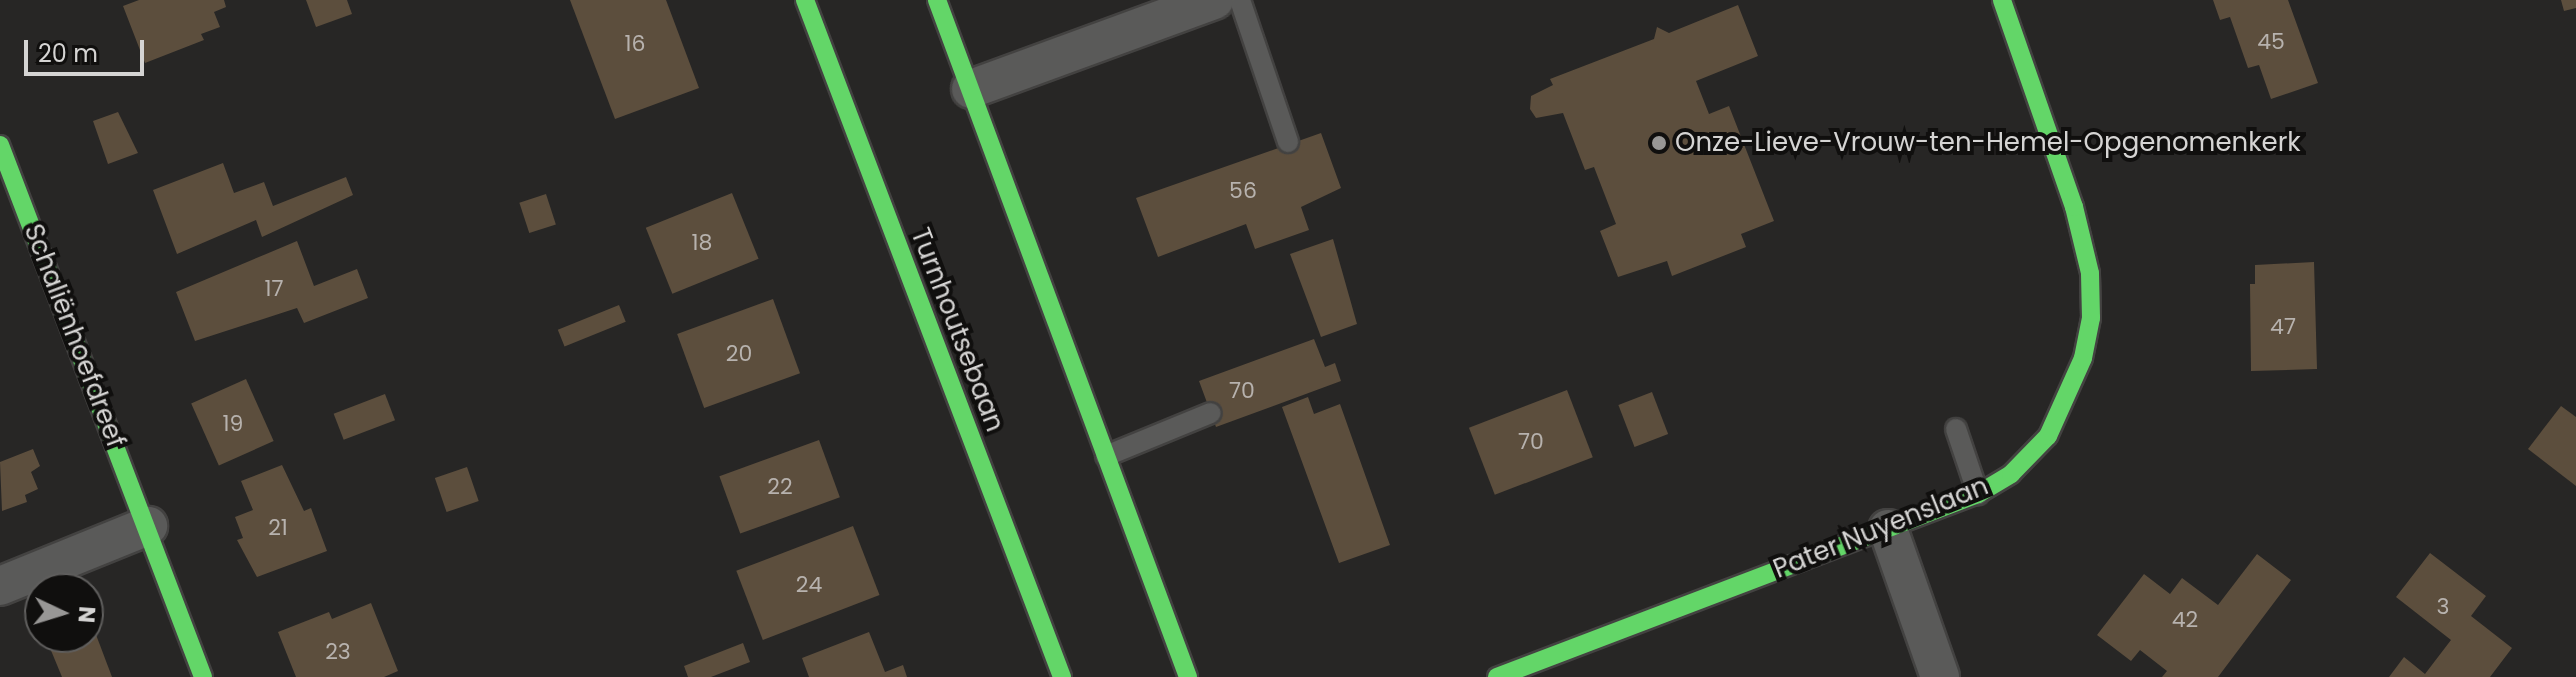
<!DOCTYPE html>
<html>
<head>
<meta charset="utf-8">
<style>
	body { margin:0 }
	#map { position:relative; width:2576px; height:677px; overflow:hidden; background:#272625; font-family:Poppins,sans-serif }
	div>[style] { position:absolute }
	.building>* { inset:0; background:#5c4e3d; transform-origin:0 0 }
	.roads { filter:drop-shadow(2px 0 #434241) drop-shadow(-2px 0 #434241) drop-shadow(0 2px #434241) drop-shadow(0 -2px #434241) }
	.lane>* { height:20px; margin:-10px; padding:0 10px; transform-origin:10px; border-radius:10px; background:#5a5a59 }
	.street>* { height:38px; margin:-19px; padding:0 19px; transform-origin:19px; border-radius:19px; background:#5a5a59 }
	.fast>* { height:18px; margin:-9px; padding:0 9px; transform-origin:9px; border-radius:9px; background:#63d668 }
	.dots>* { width:22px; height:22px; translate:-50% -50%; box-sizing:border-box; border:4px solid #100f0e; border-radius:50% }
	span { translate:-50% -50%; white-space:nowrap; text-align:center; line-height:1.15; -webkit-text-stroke:8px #100f0e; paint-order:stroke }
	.number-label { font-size:22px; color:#b7b2ae }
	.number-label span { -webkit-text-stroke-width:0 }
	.poi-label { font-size:26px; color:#d5d4d3 }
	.left { translate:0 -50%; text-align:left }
	.street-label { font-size:26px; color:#d5d4d3 }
	.north { position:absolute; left:24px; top:573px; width:80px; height:80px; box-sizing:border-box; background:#100f0e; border:2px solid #5f5e5d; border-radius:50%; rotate:94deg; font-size:22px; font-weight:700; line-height:32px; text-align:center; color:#d5d4d3 }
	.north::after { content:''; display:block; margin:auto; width:28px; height:36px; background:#989796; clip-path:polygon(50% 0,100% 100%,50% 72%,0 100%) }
	.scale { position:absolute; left:24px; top:40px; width:120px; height:36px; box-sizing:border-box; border:4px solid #d5d4d3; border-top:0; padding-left:10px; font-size:24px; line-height:28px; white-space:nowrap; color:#d5d4d3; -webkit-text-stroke:6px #100f0e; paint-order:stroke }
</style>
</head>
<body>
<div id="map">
	<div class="building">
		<div style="clip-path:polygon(139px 0,224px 0,226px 7px,214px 12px,220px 27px,201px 34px,204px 40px,145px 63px,123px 6px)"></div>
		<div style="clip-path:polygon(306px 0,347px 0,352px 14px,316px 27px)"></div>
		<div style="clip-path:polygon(570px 0,666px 0,699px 88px,615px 119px)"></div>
		<div style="clip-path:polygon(2213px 0,2288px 0,2318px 83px,2271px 99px,2259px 65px,2248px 68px,2230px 17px,2220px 20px)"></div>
		<div style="clip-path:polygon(2561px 0,2576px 0,2576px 8px,2564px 11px)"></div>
		<div style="clip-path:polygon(1738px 5px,1758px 56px,1696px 81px,1709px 114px,1729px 106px,1774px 221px,1741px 234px,1746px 247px,1672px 276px,1667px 261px,1618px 277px,1600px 231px,1616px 224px,1594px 167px,1585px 170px,1563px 113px,1536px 118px,1530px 109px,1531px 96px,1553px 85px,1550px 79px,1654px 39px,1657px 27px,1669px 33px)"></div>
		<div style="clip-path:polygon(118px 112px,138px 153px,108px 164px,93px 121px)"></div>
		<div style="clip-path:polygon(1321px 133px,1341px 188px,1301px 207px,1309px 230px,1255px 249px,1246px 224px,1158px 257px,1136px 198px)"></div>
		<div style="clip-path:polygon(223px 163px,234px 193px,264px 182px,273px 206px,346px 177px,353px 195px,262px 237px,256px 220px,177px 254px,153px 190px)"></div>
		<div style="left:732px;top:193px;width:71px;height:93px;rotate:68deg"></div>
		<div style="left:546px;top:194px;width:32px;height:28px;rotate:72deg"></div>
		<div style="clip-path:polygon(1333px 239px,1357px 324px,1321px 337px,1290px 254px)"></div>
		<div style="clip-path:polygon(297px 241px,314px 286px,357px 269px,368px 298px,304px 323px,297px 308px,195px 341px,176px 292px)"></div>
		<div style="clip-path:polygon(2314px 262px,2317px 369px,2251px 371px,2250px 284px,2255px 284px,2255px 265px)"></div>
		<div style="left:773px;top:299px;width:79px;height:102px;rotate:70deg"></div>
		<div style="left:619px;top:305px;width:18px;height:66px;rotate:68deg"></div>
		<div style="clip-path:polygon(1314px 339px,1325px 367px,1335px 363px,1341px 381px,1216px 427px,1199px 381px)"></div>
		<div style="left:246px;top:379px;width:68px;height:60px;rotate:66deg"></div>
		<div style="left:1567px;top:390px;width:72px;height:105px;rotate:69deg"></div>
		<div style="left:1652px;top:392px;width:45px;height:36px;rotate:69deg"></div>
		<div style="left:385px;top:394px;width:28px;height:55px;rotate:69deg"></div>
		<div style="clip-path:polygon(1308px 397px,1314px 414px,1340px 404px,1390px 545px,1339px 563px,1282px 407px)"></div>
		<div style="clip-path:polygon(2561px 406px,2576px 417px,2576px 486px,2528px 449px)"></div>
		<div style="left:819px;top:440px;width:61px;height:106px;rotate:70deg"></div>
		<div style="clip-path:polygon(33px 449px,40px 466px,31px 472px,38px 489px,25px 495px,27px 502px,2px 511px,0 462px)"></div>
		<div style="clip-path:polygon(282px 465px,304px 511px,311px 508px,327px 551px,257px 577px,237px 540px,243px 538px,235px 517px,253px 510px,241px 481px)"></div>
		<div style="left:467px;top:467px;width:36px;height:34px;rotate:71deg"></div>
		<div style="left:853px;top:526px;width:74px;height:125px;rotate:69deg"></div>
		<div style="clip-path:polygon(2430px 553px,2486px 596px,2471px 616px,2512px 648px,2490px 677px,2389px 677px,2404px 657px,2425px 674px,2451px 640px,2396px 597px)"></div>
		<div style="clip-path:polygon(2257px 554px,2291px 580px,2218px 677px,2162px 677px,2167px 671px,2140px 650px,2131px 661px,2097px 635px,2144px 574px,2170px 594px,2182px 578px,2218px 605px)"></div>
		<div style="clip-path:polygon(371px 603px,398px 671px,384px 677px,296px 677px,278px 632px,329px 612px,332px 619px)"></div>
		<div style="clip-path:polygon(95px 632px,112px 677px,62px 677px,50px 648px)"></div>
		<div style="clip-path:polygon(869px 632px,885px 672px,903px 665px,907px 677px,809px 677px,802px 658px)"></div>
		<div style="clip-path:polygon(743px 643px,750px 662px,711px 677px,688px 677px,684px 666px)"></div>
	</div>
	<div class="roads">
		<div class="lane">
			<div style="left:1240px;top:0;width:150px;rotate:71.3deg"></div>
			<div style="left:1956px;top:429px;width:69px;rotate:71.3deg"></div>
			<div style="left:1106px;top:456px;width:113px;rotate:-22.3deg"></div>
		</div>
		<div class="street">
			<div style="left:971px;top:89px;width:259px;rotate:-20.1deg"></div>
			<div style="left:1888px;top:529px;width:157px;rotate:70.6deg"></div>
			<div style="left:0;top:586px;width:160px;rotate:-22.1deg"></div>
		</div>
		<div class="fast">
			<div style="left:805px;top:0;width:724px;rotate:69.21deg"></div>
			<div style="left:937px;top:0;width:722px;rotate:69.66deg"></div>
			<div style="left:0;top:145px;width:569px;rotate:69.11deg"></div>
			<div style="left:1497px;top:677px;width:515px;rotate:-20.83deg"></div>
			<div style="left:1978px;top:494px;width:39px;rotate:-31deg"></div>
			<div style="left:2011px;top:474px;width:53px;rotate:-45.8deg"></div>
			<div style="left:2048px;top:436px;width:85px;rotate:-65.8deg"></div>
			<div style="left:2083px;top:358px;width:41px;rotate:-78.7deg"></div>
			<div style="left:2091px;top:318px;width:45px;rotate:-91.3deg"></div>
			<div style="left:2090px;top:273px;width:68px;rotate:-103.6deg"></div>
			<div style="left:2074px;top:207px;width:219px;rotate:-109.2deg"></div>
		</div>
	</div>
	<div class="dots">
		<div style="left:1659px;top:143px;background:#989796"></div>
	</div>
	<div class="number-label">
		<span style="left:2271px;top:42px">45</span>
		<span style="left:635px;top:44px">16</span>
		<span style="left:1243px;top:191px">56</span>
		<span style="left:702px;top:243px">18</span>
		<span style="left:274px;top:289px">17</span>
		<span style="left:2283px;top:327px">47</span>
		<span style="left:739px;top:354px">20</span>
		<span style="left:1242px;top:391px">70</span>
		<span style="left:233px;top:424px">19</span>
		<span style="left:1531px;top:442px">70</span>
		<span style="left:780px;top:487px">22</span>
		<span style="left:278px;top:528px">21</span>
		<span style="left:809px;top:585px">24</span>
		<span style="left:2443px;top:607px">3</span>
		<span style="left:2185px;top:620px">42</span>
		<span style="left:338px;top:652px">23</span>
	</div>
	<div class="poi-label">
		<span class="left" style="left:1675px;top:143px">Onze-Lieve-Vrouw-ten-Hemel-Opgenomenkerk</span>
	</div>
	<div class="street-label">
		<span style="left:957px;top:330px;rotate:69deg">Turnhoutsebaan</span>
		<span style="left:74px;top:336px;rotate:69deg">Schaliënhoefdreef</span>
		<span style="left:1881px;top:528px;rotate:-22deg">Pater Nuyenslaan</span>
	</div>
	<div class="north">N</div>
	<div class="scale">20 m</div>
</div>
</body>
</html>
